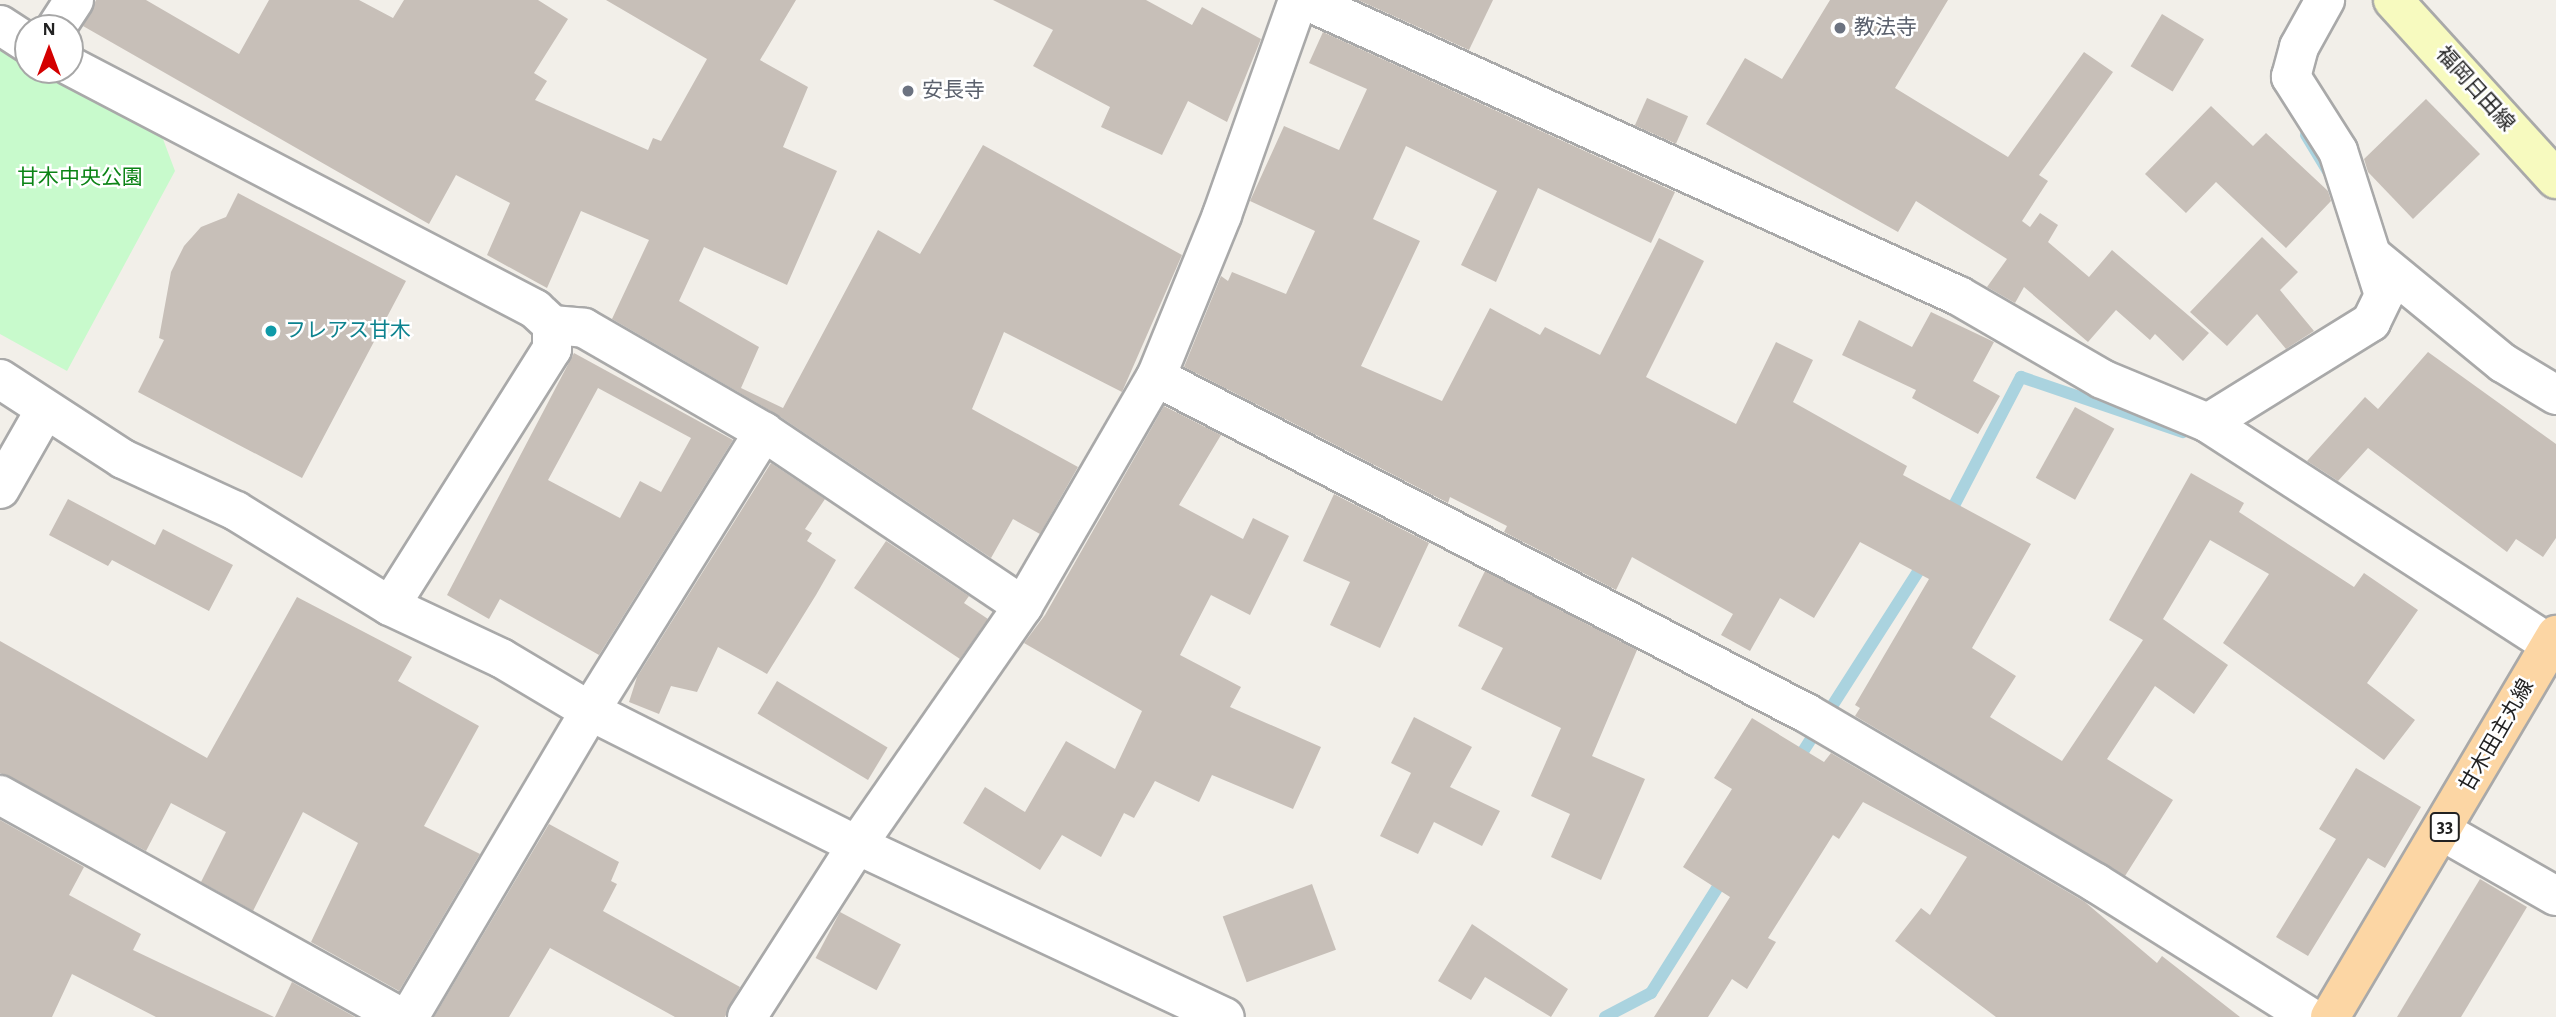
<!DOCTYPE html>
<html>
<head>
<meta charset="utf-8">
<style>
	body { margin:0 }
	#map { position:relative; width:2556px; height:1017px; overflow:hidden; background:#f2efe9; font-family:"Alegreya Sans","Noto Sans JP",sans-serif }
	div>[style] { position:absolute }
	.park>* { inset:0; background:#c8facc }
	.stream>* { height:12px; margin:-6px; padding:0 6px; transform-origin:6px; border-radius:6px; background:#aad3df }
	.building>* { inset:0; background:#c7bfb8; transform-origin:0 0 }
	.roads { filter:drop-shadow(2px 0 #a9a9a9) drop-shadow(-2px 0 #a9a9a9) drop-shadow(0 2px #a9a9a9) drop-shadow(0 -2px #a9a9a9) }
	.minor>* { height:38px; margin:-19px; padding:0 19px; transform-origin:19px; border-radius:19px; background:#fff }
	.secondary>* { height:38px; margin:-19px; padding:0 19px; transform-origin:19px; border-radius:19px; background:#f7fabf }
	.primary>* { height:38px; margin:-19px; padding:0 19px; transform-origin:19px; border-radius:19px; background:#fcd6a4 }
	.dots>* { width:19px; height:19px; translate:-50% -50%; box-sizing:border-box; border:4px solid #fff; border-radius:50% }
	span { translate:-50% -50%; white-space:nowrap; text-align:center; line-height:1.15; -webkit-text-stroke:5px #fff; paint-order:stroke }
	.shield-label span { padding:2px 5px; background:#fff; border:2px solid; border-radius:5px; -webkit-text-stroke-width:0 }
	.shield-label { font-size:19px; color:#222; font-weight:700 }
	.worship-label { font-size:21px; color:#5b616d }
	.left { translate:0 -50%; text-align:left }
	.street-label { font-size:21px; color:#222 }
	.park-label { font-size:21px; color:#0c8416 }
	.culture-label { font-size:21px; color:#0d838f }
	.north { position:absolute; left:14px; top:14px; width:70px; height:70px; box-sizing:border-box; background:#fff; border:2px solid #a7a7a7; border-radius:50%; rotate:0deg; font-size:19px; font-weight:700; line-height:28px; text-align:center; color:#222 }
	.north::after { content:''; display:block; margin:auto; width:24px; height:32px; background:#d40000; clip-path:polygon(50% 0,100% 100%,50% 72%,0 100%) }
</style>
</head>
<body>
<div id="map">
	<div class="park">
		<div style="clip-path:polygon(0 38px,28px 55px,28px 70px,54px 70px,160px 131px,175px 171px,67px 371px,0 334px)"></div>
	</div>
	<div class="stream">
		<div style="left:2306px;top:135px;width:44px;rotate:58.8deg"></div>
		<div style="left:1948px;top:517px;width:158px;rotate:-62.5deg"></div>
		<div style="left:2021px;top:377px;width:171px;rotate:18.8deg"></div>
		<div style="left:1795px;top:764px;width:241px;rotate:-57.4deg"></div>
		<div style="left:1605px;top:1017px;width:52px;rotate:-27.6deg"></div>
		<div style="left:1651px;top:993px;width:141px;rotate:-57.8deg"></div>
	</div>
	<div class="building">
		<div style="clip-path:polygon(96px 0,146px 0,239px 54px,269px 0,359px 0,393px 18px,404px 0,538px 0,568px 19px,534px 73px,547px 81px,535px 100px,648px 150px,653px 138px,661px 141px,707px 59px,606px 0,796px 0,760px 60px,808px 87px,783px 147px,837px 171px,787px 285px,704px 247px,679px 301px,759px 347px,741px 388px,783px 408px,878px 230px,920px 254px,983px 145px,1182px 255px,1122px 392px,1004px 332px,972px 409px,1078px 467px,1040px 534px,1013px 519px,991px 558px,776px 414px,612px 319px,649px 240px,581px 211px,547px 288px,487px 255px,510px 203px,456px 175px,429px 224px,83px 26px)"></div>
		<div style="clip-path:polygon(993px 0,1146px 0,1192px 25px,1202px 7px,1261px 39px,1227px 122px,1188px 101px,1162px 155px,1101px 127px,1110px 107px,1033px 66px,1053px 30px)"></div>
		<div style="clip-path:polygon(1358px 0,1493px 0,1469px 50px)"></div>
		<div style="clip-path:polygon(1830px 0,1948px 0,1895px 88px,2008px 157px,2084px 52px,2113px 72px,2039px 175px,2048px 181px,2022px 221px,2030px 227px,2040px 213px,2058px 225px,2048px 242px,2089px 277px,2112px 250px,2209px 333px,2183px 361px,2155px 334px,2150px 340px,2116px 310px,2088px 342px,2024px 287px,2015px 303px,1987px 287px,2007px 259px,1916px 201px,1898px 232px,1706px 124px,1745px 58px,1782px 79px)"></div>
		<div style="left:2162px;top:14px;width:49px;height:61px;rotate:31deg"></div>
		<div style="clip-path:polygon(1323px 32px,1675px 192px,1651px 243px,1538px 188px,1496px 282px,1461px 265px,1497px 191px,1406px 146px,1373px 219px,1420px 241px,1361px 366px,1442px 401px,1490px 308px,1540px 335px,1545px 327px,1600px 355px,1659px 238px,1704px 261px,1646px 377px,1736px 424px,1776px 342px,1813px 360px,1793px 402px,1907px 466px,1903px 475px,2031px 544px,1972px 648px,2016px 676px,1990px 717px,2062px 761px,2143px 640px,2109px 620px,2191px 473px,2244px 503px,2239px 512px,2354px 587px,2364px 573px,2418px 610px,2367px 683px,2415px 720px,2384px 760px,2223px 643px,2269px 574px,2210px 540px,2163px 619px,2228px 665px,2194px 714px,2155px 686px,2107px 759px,2173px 800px,2125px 876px,1855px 716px,1860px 708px,1855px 705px,1929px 579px,1860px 542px,1814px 618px,1780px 598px,1750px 651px,1721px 635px,1733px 614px,1632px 557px,1616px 590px,1504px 532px,1507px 526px,1450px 497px,1448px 503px,1184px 367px,1221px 276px,1228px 281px,1232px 272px,1286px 294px,1315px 231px,1250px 201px,1284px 126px,1339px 150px,1367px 89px,1309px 63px)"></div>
		<div style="left:1647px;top:98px;width:45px;height:30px;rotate:24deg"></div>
		<div style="clip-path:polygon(2426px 99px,2480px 154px,2413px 219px,2368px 172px,2364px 159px)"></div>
		<div style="clip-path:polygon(2211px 106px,2253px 146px,2266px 133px,2328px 191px,2331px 201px,2286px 248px,2216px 182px,2186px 213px,2145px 174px)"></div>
		<div style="clip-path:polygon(238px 193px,406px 281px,302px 478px,138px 392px,164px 340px,159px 338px,171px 272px,184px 246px,201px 227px,226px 217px)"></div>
		<div style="clip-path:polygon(2262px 237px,2298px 272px,2280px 290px,2314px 331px,2286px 349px,2257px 314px,2227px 346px,2190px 312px)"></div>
		<div style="clip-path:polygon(1931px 312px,1994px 342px,1973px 381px,2000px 396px,1978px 434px,1912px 398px,1916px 390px,1842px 355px,1859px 320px,1912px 347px)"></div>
		<div style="clip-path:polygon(2428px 352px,2556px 444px,2556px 538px,2543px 557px,2516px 539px,2507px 552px,2368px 448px,2338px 481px,2307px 461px,2365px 397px,2378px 409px)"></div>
		<div style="clip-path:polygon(evenodd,574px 353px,733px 440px,599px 655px,500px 599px,489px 619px,447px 595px,574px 353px,598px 388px,691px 438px,661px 492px,640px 481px,620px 518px,548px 480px,598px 388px)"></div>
		<div style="clip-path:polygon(1164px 406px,1221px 435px,1179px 505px,1243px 539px,1253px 518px,1289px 536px,1250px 615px,1211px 595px,1180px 655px,1241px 687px,1230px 707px,1321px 747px,1293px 809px,1212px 775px,1199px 802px,1155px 781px,1134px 818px,1124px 813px,1101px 857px,1062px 835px,1040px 870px,963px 823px,985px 787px,1025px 812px,1066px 741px,1115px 769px,1142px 711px,1024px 643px,1045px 615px)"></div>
		<div style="left:2075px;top:407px;width:45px;height:81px;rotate:29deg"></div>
		<div style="clip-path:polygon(771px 463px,825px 499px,805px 529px,812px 533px,807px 541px,836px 560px,816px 595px,767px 674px,718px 647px,697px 692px,671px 686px,659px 714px,629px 702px,637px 677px)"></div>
		<div style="clip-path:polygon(1334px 494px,1429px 543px,1380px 648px,1330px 625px,1350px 582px,1303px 561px)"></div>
		<div style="clip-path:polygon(68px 499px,155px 545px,163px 529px,233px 565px,209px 611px,112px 560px,108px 566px,49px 535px)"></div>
		<div style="clip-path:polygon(886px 541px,969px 596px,964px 603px,988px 619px,960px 659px,854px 588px)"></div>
		<div style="clip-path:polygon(1485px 571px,1637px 650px,1592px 756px,1645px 779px,1601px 880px,1551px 857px,1570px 814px,1531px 796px,1561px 728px,1481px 689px,1503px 648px,1458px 626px)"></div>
		<div style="clip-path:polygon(297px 597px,412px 657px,398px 681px,479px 726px,424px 826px,480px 854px,399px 991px,311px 942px,358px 843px,303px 812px,253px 911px,201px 882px,226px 832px,171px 803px,146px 851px,0 773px,0 641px,207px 758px)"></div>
		<div style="left:777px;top:681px;width:129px;height:38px;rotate:31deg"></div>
		<div style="clip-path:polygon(1414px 717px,1472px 747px,1450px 787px,1500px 811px,1482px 846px,1434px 822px,1418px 854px,1380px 836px,1411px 773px,1391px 763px)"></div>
		<div style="clip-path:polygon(1752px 718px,1824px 762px,1831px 753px,2085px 902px,2157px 963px,2162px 956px,2240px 1017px,1996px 1017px,1895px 941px,1921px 908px,1930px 915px,1967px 857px,1863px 802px,1839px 839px,1833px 835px,1768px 938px,1776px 942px,1747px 989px,1732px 979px,1708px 1017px,1654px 1017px,1730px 897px,1683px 867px,1732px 789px,1714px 778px)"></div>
		<div style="clip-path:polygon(2356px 768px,2421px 807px,2385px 868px,2368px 858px,2308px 956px,2276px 937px,2336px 839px,2319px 829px)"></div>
		<div style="clip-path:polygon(0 820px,84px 867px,69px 895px,141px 934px,133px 950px,274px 1017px,156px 1017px,72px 974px,52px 1017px,0 1017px)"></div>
		<div style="clip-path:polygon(549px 824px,619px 862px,611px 881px,617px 884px,603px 911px,740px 987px,725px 1017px,675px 1017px,550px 948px,509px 1017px,434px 1017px)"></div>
		<div style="clip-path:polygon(2480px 879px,2527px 907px,2461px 1017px,2397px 1017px)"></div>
		<div style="left:1312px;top:884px;width:70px;height:95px;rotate:70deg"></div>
		<div style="left:840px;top:912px;width:69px;height:52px;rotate:28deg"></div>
		<div style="clip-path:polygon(1472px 924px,1568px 989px,1551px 1017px,1485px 977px,1471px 1000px,1438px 981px)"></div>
		<div style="clip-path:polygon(292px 982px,355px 1017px,275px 1017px)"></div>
	</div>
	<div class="roads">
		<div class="minor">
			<div style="left:1305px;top:0;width:718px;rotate:24.35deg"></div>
			<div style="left:1959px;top:296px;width:165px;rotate:30.1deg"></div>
			<div style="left:2102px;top:379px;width:115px;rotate:22.5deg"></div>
			<div style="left:2208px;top:423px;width:409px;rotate:32.9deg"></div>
			<div style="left:0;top:25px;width:33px;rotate:33deg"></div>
			<div style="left:56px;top:28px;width:33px;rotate:-57deg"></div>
			<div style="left:70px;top:66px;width:525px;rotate:27.59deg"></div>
			<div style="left:535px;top:309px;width:23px;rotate:43deg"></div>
			<div style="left:552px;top:325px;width:32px;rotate:5deg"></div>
			<div style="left:584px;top:328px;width:208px;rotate:30deg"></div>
			<div style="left:764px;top:432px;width:312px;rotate:33.9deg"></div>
			<div style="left:2375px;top:258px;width:166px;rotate:39.4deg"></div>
			<div style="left:2503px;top:363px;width:62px;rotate:31.1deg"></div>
			<div style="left:1156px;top:377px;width:734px;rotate:27.33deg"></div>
			<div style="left:1808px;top:714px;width:334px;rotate:30.4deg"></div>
			<div style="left:2096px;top:883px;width:252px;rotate:32.1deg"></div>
			<div style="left:0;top:379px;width:147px;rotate:33deg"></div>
			<div style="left:123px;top:459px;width:124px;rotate:24.7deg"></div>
			<div style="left:236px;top:511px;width:181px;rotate:31.7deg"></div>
			<div style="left:390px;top:606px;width:123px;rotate:25.1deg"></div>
			<div style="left:501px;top:658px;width:104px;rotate:30.8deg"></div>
			<div style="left:590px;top:711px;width:299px;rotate:26.7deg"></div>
			<div style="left:857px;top:845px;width:406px;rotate:25.1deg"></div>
			<div style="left:2208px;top:423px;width:192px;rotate:-31.8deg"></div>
			<div style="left:2371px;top:322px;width:30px;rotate:-64deg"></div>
			<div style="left:2384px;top:295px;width:151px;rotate:-107.7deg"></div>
			<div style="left:2338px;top:151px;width:88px;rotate:-122.4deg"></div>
			<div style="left:2291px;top:77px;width:31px;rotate:-75deg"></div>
			<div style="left:2299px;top:47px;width:54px;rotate:-61deg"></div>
			<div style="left:0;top:489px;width:91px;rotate:-60.3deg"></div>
			<div style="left:390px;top:606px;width:304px;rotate:-57.8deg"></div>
			<div style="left:552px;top:349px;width:24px;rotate:-90deg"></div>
			<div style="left:0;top:795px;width:457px;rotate:29deg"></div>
			<div style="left:2442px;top:831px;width:131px;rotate:29.7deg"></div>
			<div style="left:409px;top:1017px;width:356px;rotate:-59.4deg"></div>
			<div style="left:590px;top:711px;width:329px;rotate:-58.1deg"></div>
			<div style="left:747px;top:1017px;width:204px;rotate:-57.4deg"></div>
			<div style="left:857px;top:845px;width:291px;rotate:-55.2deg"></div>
			<div style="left:1023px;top:606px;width:265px;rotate:-59.9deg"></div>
			<div style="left:1156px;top:377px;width:175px;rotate:-67.8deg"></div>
			<div style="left:1222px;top:215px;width:228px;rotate:-70.5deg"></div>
		</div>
		<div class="secondary">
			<div style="left:2393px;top:0;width:242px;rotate:47.7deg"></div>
		</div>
		<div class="primary">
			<div style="left:2330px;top:1017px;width:444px;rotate:-59.4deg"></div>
		</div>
	</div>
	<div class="dots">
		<div style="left:1840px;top:28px;background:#6b7280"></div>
		<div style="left:908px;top:91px;background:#6b7280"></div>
		<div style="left:271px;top:331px;background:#0f9aa8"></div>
	</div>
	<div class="shield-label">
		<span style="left:2445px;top:827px">33</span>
	</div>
	<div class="worship-label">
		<span class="left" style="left:1854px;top:28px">教法寺</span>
		<span class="left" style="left:922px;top:91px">安長寺</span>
	</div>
	<div class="street-label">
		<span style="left:2475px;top:89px;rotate:48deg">福岡日田線</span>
		<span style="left:2497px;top:736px;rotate:-60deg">甘木田主丸線</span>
	</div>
	<div class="park-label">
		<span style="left:80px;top:178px">甘木中央公園</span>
	</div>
	<div class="culture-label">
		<span class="left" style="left:285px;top:331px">フレアス甘木</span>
	</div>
	<div class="north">N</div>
</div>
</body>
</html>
